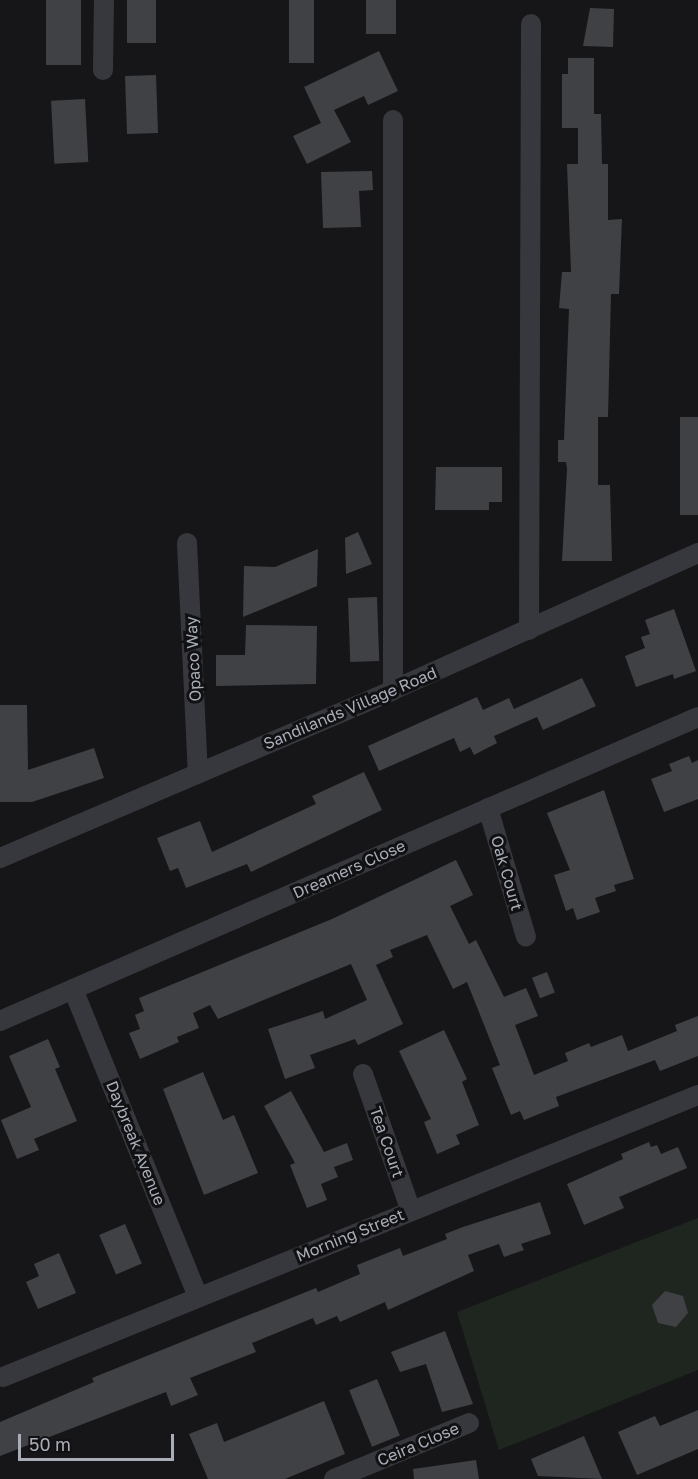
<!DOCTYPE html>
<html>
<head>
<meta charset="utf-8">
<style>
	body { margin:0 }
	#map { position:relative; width:698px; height:1479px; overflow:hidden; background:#161618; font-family:"Golos Text",sans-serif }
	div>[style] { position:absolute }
	.green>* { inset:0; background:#1e261f }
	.building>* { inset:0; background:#404145; transform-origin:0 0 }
	.street>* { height:20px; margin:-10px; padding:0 10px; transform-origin:10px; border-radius:10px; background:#37383d }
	span { translate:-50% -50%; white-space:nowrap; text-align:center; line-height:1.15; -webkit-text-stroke:6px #111113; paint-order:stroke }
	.street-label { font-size:16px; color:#a8adb8 }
	.scale { position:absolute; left:18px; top:1434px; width:156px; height:27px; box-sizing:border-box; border:3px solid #a8adb8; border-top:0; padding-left:8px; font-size:18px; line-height:21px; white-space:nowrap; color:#a8adb8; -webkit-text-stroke:4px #111113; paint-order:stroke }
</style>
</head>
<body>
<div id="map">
	<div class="green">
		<div style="clip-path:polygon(698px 1218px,698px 1370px,499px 1450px,457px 1312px)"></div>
	</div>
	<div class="building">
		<div style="left:46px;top:0;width:35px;height:65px"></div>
		<div style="left:127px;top:0;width:29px;height:43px"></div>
		<div style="left:289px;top:0;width:25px;height:63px"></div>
		<div style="left:366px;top:0;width:30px;height:34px"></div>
		<div style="clip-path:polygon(590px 8px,614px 9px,613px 47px,583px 46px)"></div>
		<div style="clip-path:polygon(379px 51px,398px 91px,368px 105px,364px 96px,334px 110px,351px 142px,307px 164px,293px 136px,321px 123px,304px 87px)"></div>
		<div style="clip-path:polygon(568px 58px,594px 58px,594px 114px,601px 114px,602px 164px,608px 164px,608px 220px,622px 219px,619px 294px,611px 294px,608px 417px,598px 417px,598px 485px,610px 485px,612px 561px,562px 561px,567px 469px,566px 462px,558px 462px,558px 440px,564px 440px,569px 309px,559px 308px,562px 272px,571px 272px,567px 164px,578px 164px,578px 128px,562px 128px,562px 74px,568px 74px)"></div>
		<div style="left:156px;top:75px;width:58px;height:31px;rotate:88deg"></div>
		<div style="left:85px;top:99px;width:63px;height:34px;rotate:87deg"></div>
		<div style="clip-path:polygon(372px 171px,373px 190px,359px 191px,361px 227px,323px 228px,321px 172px)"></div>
		<div style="left:680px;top:417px;width:18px;height:98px"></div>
		<div style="clip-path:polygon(436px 467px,502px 467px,502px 502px,489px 502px,489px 510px,435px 510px)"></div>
		<div style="clip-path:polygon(358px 532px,372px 564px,346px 574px,345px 538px)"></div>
		<div style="clip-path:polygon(318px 549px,317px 586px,243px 617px,244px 566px,275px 567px)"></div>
		<div style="left:377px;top:597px;width:64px;height:29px;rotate:88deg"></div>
		<div style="clip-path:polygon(674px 609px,696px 671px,674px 679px,673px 674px,636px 687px,625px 656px,645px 648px,641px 637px,650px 634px,645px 620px)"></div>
		<div style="clip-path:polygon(246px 625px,317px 626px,316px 684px,216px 686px,216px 655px,245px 655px)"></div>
		<div style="clip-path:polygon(582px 678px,596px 706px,543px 730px,537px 717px,494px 736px,497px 743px,474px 755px,470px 747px,460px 752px,454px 738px,379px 771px,368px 746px,477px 697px,483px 710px,509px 698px,514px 709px)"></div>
		<div style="clip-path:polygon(0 705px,27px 705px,28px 770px,94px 748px,104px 778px,32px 802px,0 802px)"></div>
		<div style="clip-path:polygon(689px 756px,692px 763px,698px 760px,698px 799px,664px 812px,651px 779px,672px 771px,669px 764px)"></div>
		<div style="clip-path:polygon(364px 772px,382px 810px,251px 872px,247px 864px,186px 888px,178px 868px,170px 871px,157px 838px,200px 821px,212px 852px,316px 804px,312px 796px)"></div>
		<div style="clip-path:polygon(604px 790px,634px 879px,614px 885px,616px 891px,595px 898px,600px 912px,577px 920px,573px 908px,566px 911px,554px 875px,570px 870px,547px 813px)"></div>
		<div style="clip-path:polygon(456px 860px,473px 895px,450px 906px,469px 944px,476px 940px,504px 997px,526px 988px,538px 1016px,515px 1025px,534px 1075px,568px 1061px,565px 1053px,589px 1043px,591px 1047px,622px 1035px,628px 1051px,677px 1031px,675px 1025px,698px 1016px,698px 1056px,660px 1071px,655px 1060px,556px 1097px,559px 1106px,524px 1120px,520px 1111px,511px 1115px,492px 1068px,500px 1065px,467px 982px,453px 989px,427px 935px,390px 950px,393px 957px,376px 965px,403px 1024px,358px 1045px,355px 1039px,310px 1055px,315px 1068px,285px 1079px,268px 1029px,323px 1011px,325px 1019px,367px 1000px,351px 964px,218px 1019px,210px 1005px,193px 1013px,199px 1028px,177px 1037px,179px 1042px,140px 1059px,129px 1033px,140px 1029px,135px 1015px,144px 1011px,139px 998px,332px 919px)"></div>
		<div style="left:547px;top:972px;width:22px;height:16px;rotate:69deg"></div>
		<div style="clip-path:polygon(444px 1030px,467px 1079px,462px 1082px,479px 1125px,456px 1135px,460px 1144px,437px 1154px,424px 1122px,431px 1119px,399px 1051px)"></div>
		<div style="clip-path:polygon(48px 1039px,60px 1067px,55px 1069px,77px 1121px,34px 1139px,39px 1150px,17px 1159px,1px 1120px,31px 1107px,9px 1056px)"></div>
		<div style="clip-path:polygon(203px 1072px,223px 1120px,234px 1115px,258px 1173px,204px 1195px,163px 1089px)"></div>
		<div style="clip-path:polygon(291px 1091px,324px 1152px,347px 1143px,353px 1160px,334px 1167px,338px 1177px,321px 1184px,327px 1200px,307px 1208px,290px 1165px,295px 1163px,264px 1106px)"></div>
		<div style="clip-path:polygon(649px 1142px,651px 1147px,657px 1145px,661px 1154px,678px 1147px,687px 1168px,619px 1197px,624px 1208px,584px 1225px,567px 1184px,623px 1159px,621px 1154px)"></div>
		<div style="clip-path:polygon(540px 1202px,551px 1234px,521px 1244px,524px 1250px,504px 1257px,499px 1244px,468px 1255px,474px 1271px,388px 1310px,385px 1302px,340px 1322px,337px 1316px,316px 1325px,313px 1318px,252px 1343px,256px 1352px,190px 1378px,198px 1395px,171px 1406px,166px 1392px,0 1456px,0 1422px,94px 1382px,92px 1378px,316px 1288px,318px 1292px,360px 1274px,357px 1265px,400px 1248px,403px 1256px,447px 1239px,445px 1234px,463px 1227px)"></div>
		<div style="left:125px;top:1224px;width:43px;height:28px;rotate:67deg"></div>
		<div style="clip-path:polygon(59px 1253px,76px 1293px,38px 1309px,26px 1282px,39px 1276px,34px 1264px)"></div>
		<div style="clip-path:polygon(665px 1291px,683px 1296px,688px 1313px,676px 1327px,658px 1323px,652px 1305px)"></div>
		<div style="clip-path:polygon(445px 1331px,473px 1404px,442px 1412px,426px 1364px,400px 1372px,391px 1352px)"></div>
		<div style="left:377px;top:1379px;width:61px;height:30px;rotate:68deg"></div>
		<div style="clip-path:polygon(324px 1401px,345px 1454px,285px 1479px,208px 1479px,189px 1434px,217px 1423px,224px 1442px)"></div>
		<div style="clip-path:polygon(698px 1410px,698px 1449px,637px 1475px,618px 1432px,655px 1416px,660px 1426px)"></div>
		<div style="clip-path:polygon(584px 1436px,602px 1479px,538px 1476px,531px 1459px)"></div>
		<div style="clip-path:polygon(476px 1460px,479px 1479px,414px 1479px,413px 1469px)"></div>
	</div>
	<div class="street">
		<div style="left:103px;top:70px;width:70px;rotate:-89.2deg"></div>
		<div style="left:187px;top:543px;width:231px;rotate:87.3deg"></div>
		<div style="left:529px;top:630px;width:606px;rotate:-89.81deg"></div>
		<div style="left:393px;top:690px;width:570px;rotate:-90deg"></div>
		<div style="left:488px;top:808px;width:134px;rotate:73.6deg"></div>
		<div style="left:0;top:858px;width:427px;rotate:-23.1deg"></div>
		<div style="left:393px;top:690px;width:334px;rotate:-24.2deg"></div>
		<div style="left:73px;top:989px;width:332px;rotate:67.9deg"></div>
		<div style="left:0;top:1021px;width:761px;rotate:-23.53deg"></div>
		<div style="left:363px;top:1074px;width:145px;rotate:70.7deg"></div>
		<div style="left:3px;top:1377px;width:750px;rotate:-22.09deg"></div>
		<div style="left:334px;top:1479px;width:146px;rotate:-22.5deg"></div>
	</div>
	<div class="street-label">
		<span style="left:193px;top:659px;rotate:-93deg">Opaco Way</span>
		<span style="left:350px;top:708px;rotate:-23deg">Sandilands Village Road</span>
		<span style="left:349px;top:869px;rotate:-24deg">Dreamers Close</span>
		<span style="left:507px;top:873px;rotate:74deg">Oak Court</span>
		<span style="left:387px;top:1142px;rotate:71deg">Tea Court</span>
		<span style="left:136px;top:1143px;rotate:68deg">Daybreak Avenue</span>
		<span style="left:350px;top:1235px;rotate:-22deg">Morning Street</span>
		<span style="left:418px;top:1444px;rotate:-23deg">Ceira Close</span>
	</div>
	<div class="scale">50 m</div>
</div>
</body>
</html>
